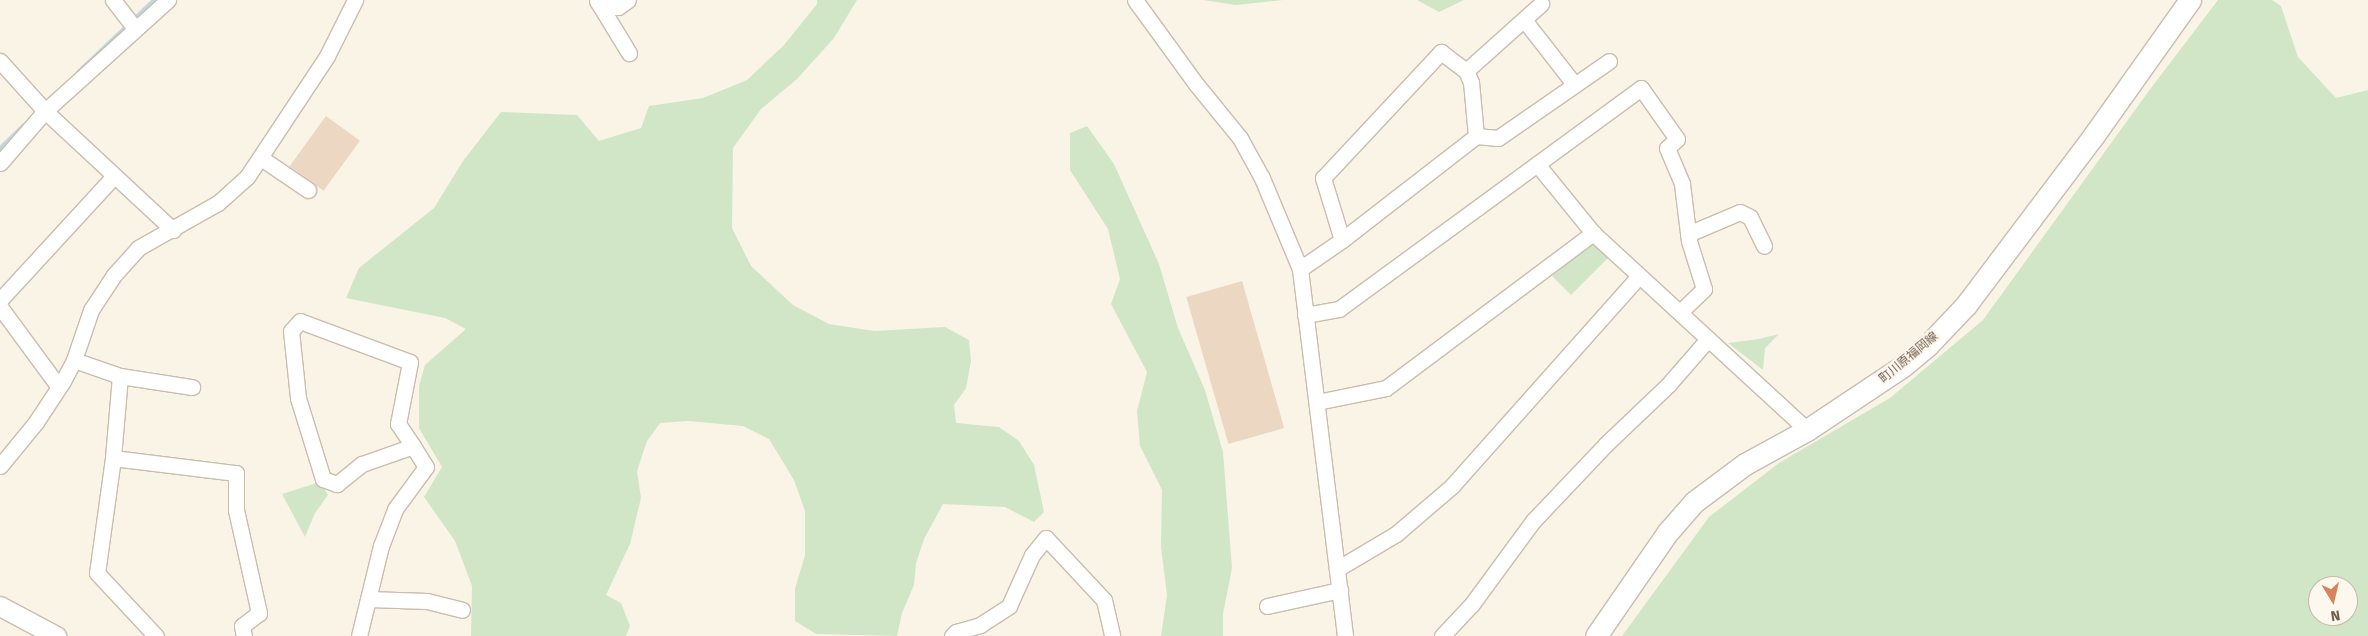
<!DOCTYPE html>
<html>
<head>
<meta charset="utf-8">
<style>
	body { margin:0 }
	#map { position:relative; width:2368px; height:636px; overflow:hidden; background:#faf4e7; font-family:"Fira Sans","Noto Sans JP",sans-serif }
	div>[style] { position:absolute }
	.green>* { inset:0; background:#d0e6c7 }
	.stream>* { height:5px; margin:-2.5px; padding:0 2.5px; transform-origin:2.5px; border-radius:2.5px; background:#bed8e1 }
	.building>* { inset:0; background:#ecd7c2; transform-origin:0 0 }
	.roads { filter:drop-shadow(1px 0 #cabdae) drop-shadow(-1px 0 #cabdae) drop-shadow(0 1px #cabdae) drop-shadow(0 -1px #cabdae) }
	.minor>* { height:15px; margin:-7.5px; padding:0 7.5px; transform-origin:7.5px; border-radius:7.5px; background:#fff }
	.tertiary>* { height:19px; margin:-9.5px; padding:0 9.5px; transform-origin:9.5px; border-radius:9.5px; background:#fff }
	.secondary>* { height:21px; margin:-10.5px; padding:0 10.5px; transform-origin:10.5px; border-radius:10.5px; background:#fff }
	span { translate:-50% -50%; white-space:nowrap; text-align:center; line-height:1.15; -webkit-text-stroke:4.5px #fdf8ed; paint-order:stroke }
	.street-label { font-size:12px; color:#705e4e }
	.north { position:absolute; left:2308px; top:576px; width:50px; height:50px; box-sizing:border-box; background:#fdf8ed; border:1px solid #c5baad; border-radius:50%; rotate:171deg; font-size:14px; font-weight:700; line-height:20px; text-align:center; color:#705e4e }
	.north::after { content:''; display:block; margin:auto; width:18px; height:22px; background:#d5835b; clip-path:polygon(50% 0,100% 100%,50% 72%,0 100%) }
</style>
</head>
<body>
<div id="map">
	<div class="green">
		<div style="clip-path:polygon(817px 0,857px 0,834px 38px,797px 79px,761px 109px,733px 148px,732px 228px,751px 266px,793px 305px,829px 324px,874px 331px,945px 327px,969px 340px,971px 361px,966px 388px,954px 405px,956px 423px,999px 427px,1019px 441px,1034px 465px,1044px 512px,1034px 522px,1005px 507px,943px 504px,924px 539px,916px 563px,914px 585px,902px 613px,897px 636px,816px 634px,795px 621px,795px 589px,805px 555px,805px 511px,794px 480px,769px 439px,743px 426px,688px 421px,660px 423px,647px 441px,637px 471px,641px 498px,630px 544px,606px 595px,621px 603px,630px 626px,626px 636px,471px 636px,472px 586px,455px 541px,424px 497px,442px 467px,419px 428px,419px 386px,425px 365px,466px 329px,445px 318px,346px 298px,359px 268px,434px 208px,463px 161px,501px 112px,577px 115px,599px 141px,641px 128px,649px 106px,703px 98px,747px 80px,784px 45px,817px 4px)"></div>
		<div style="clip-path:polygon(1203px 0,1283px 0,1236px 5px)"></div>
		<div style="clip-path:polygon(1417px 0,1464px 0,1439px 12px)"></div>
		<div style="clip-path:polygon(evenodd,2218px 0,2272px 0,2281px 6px,2298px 57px,2336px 98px,2368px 90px,2368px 636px,1622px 636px,1709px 517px,1779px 463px,1890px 398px,1983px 320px,2151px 88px,2218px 0,2318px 586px,2348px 586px,2348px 616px,2318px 616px,2318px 586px)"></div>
		<div style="clip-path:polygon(1087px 126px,1114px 164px,1159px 264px,1178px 328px,1205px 390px,1223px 452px,1232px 568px,1223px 614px,1223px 636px,1161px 636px,1167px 595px,1161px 547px,1162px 490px,1140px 446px,1137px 411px,1147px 372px,1111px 304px,1120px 279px,1108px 229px,1070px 170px,1070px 133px)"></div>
		<div style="clip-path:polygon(1592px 243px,1608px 258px,1571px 295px,1552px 276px)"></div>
		<div style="clip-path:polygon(1779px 334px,1765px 348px,1763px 370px,1728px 343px,1759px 339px)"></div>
		<div style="clip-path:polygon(320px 482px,328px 495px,315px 513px,305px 537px,282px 494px)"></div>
	</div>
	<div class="stream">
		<div style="left:78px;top:72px;width:105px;rotate:-43.5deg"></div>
		<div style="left:0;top:148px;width:33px;rotate:-44deg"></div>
	</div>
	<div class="building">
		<div style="left:326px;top:116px;width:42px;height:62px;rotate:36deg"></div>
		<div style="left:1242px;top:281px;width:153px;height:58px;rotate:74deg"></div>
	</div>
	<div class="roads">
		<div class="minor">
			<div style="left:113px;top:0;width:36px;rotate:52deg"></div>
			<div style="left:1135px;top:0;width:104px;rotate:54deg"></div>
			<div style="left:1196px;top:84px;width:70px;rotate:50.8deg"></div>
			<div style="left:1240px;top:138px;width:46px;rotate:61.2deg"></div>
			<div style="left:1262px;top:178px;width:99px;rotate:67.3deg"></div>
			<div style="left:1300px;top:269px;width:370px;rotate:83deg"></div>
			<div style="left:597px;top:1px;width:7px;rotate:56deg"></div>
			<div style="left:601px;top:7px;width:17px"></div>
			<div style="left:618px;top:7px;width:12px;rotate:-35deg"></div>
			<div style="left:601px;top:7px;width:54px;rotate:58.7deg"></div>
			<div style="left:1525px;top:21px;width:80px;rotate:52.1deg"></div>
			<div style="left:0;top:61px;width:67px;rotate:48deg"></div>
			<div style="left:45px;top:111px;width:175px;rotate:42.9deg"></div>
			<div style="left:1466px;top:71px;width:101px;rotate:-41.8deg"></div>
			<div style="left:261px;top:158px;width:57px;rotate:34.2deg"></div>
			<div style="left:0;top:163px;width:69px;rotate:-49.1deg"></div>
			<div style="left:45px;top:111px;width:166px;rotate:-42.1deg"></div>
			<div style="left:1537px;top:164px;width:89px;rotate:50.9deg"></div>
			<div style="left:1688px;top:234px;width:56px;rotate:-22.9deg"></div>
			<div style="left:1740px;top:212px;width:11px;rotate:27deg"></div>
			<div style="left:1750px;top:217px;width:32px;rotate:64deg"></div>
			<div style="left:1342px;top:240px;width:65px;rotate:-107deg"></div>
			<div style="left:1323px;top:178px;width:173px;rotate:-46.9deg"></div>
			<div style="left:1441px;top:52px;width:31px;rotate:37deg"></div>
			<div style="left:1466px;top:71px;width:12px;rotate:66deg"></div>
			<div style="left:1471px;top:82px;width:54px;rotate:84.7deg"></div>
			<div style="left:1300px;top:269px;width:51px;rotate:-34.6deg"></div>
			<div style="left:1342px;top:240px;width:170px;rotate:-37.8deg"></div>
			<div style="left:1476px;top:136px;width:22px;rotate:5deg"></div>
			<div style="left:1498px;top:138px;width:135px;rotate:-34.7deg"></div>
			<div style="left:0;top:300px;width:168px;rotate:-47.4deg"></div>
			<div style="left:0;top:307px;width:99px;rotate:53.6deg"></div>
			<div style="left:1305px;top:315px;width:35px;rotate:-10deg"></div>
			<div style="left:1339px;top:309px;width:374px;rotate:-36.2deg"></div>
			<div style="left:1641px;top:88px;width:62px;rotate:54.8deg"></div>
			<div style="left:1677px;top:139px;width:13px;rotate:138deg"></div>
			<div style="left:1667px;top:148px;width:39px;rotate:67deg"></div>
			<div style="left:1682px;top:184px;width:57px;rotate:83deg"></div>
			<div style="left:1689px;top:241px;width:50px;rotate:72.6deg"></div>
			<div style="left:1704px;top:289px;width:33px;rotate:136deg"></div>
			<div style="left:74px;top:360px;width:49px;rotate:19.2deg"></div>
			<div style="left:120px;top:376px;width:73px;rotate:8.7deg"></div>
			<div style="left:120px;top:376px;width:82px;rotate:94.9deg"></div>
			<div style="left:113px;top:458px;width:116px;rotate:97.9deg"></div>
			<div style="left:97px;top:573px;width:86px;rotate:46.9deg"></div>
			<div style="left:1317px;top:402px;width:70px;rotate:-11.5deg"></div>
			<div style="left:1386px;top:388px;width:259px;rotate:-36.8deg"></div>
			<div style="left:1593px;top:233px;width:291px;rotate:42.6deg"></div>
			<div style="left:113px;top:458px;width:124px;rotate:7deg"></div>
			<div style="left:236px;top:473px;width:37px;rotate:90deg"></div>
			<div style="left:236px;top:510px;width:106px;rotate:77.4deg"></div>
			<div style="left:259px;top:613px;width:21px;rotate:143deg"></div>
			<div style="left:242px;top:626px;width:10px;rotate:79deg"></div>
			<div style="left:0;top:466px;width:57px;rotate:-50.7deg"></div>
			<div style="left:36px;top:422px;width:49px;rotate:-56.6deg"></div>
			<div style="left:63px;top:381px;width:24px;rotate:-62deg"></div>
			<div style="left:74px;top:360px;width:53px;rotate:-71.2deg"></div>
			<div style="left:91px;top:310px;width:42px;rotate:-56.7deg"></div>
			<div style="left:114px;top:275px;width:36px;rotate:-48deg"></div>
			<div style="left:138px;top:248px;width:92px;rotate:-29.4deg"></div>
			<div style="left:218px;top:203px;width:39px;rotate:-42deg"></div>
			<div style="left:247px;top:177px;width:145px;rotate:-56.5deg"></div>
			<div style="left:327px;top:56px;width:63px;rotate:-63.4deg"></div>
			<div style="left:1337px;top:569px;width:69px;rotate:-30.7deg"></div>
			<div style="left:1396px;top:534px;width:74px;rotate:-40.6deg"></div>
			<div style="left:1452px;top:486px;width:281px;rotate:-48.3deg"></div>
			<div style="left:368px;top:599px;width:59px;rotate:1.9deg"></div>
			<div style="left:427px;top:601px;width:36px;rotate:14deg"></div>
			<div style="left:1267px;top:606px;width:75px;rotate:-12.4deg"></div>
			<div style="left:359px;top:636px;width:93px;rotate:-76.3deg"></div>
			<div style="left:381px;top:546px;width:40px;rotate:-69deg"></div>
			<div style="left:395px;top:509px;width:52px;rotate:-53.6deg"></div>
			<div style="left:426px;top:467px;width:25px;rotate:-122deg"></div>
			<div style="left:413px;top:446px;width:27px;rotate:-124deg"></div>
			<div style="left:398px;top:424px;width:63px;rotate:-79deg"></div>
			<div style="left:410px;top:362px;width:117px;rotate:-159.6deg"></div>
			<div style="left:300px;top:321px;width:13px;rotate:132deg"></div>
			<div style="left:291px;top:331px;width:67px;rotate:84deg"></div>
			<div style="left:298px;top:398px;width:85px;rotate:72.8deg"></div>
			<div style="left:323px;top:479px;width:15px;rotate:20deg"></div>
			<div style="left:337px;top:484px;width:32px;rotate:-39deg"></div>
			<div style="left:362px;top:464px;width:54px;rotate:-19.4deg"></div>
			<div style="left:952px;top:636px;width:6px;rotate:-45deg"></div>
			<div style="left:956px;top:632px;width:25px;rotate:-16deg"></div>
			<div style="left:980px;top:625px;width:35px;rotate:-33deg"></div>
			<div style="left:1009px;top:606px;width:56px;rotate:-65.7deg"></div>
			<div style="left:1032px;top:555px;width:22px;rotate:-51deg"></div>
			<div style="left:1046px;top:538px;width:85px;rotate:46.9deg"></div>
			<div style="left:1104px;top:600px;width:37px;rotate:77deg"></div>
			<div style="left:1442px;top:636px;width:44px;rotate:-46.8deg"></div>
			<div style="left:1472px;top:604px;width:103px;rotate:-53.7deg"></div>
			<div style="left:1533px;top:521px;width:105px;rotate:-46.5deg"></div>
			<div style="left:1605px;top:445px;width:87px;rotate:-43.6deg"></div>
			<div style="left:1668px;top:385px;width:61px;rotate:-49deg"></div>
		</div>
		<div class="tertiary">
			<div style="left:0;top:606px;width:64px;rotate:28.2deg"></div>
		</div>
		<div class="secondary">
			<div style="left:1596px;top:636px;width:125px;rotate:-55.4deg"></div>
			<div style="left:1667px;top:533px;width:41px;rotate:-48.9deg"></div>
			<div style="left:1694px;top:502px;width:64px;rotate:-36.7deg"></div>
			<div style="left:1745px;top:464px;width:71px;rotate:-28.7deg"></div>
			<div style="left:1807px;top:430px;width:115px;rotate:-33.7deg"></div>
			<div style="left:1903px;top:366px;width:34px;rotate:-40deg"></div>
			<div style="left:1929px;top:344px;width:54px;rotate:-46.5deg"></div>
			<div style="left:1966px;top:305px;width:213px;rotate:-53deg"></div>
			<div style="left:2094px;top:135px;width:166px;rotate:-54.6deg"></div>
		</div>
	</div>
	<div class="street-label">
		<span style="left:1909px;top:358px;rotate:-40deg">町川原福岡線</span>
	</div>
	<div class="north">N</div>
</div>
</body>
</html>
